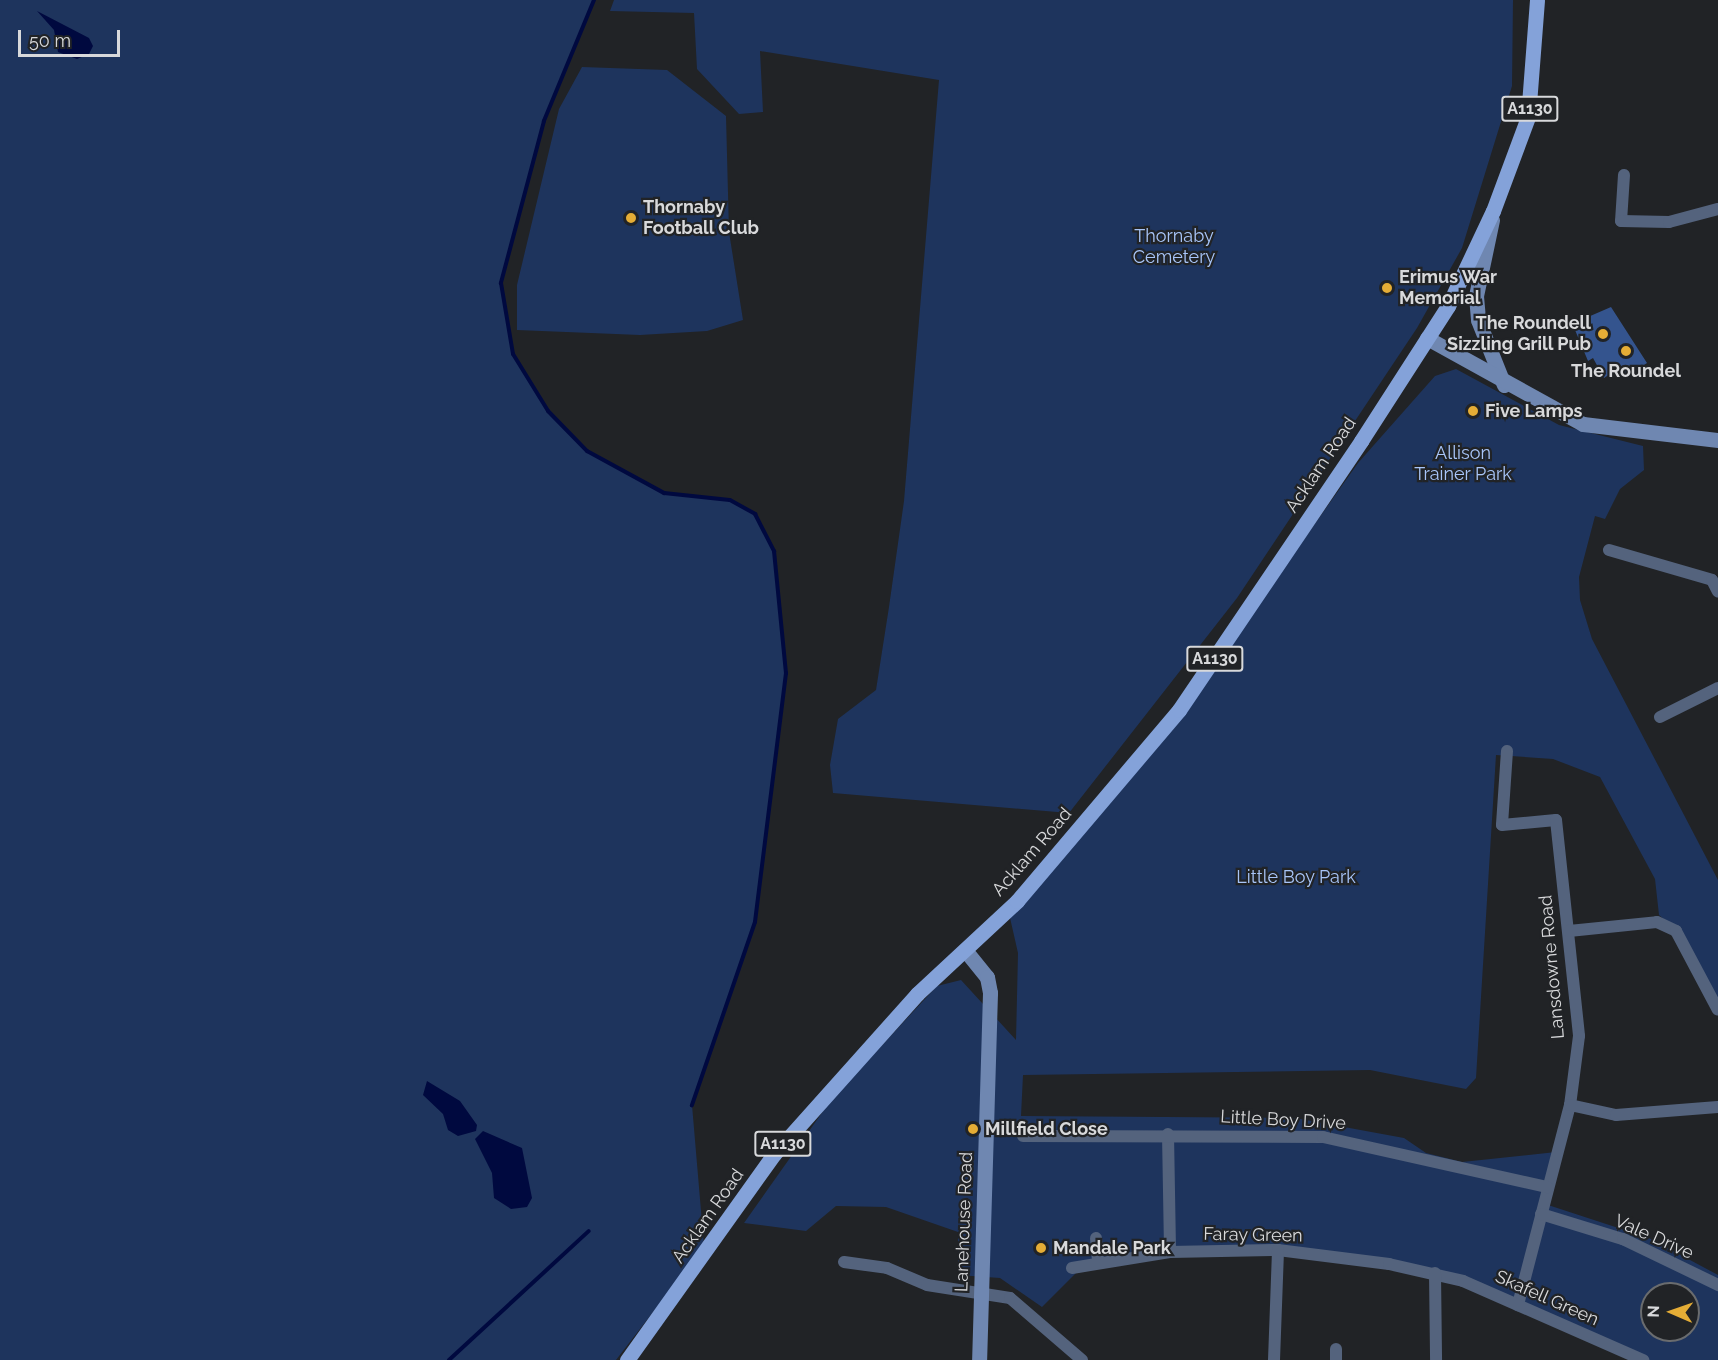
<!DOCTYPE html>
<html>
<head>
<meta charset="utf-8">
<style>
	body { margin:0 }
	#map { position:relative; width:1718px; height:1360px; overflow:hidden; background:#212326; font-family:Raleway,sans-serif }
	div>[style] { position:absolute }
	.green>* { inset:0; background:#1e345d }
	.water>* { inset:0; background:#00093f }
	.stream>* { height:4px; margin:-2px; padding:0 2px; transform-origin:2px; border-radius:2px; background:#00093f }
	.building>* { inset:0; background:#34548e }
	.street>* { height:12px; margin:-6px; padding:0 6px; transform-origin:6px; border-radius:6px; background:#54637d }
	.secondary>* { height:15px; margin:-7.5px; padding:0 7.5px; transform-origin:7.5px; border-radius:7.5px; background:#6f87b1 }
	.primary>* { height:15px; margin:-7.5px; padding:0 7.5px; transform-origin:7.5px; border-radius:7.5px; background:#84a2d9 }
	.dots>* { width:16px; height:16px; translate:-50% -50%; box-sizing:border-box; border:3px solid #212326; border-radius:50% }
	span { translate:-50% -50%; white-space:nowrap; text-align:center; line-height:1.15; -webkit-text-stroke:4.5px #212326; paint-order:stroke }
	.shield-label span { padding:2px 4px; background:#212326; border:2px solid; border-radius:4px; -webkit-text-stroke-width:0 }
	.shield-label { font-size:16px; color:#d8d9db; font-weight:700 }
	.poi-label { font-size:18px; color:#d8d9db; font-weight:700 }
	.left { translate:0 -50%; text-align:left }
	.right { translate:-100% -50%; text-align:right }
	.park-label { font-size:18px; color:#a8c5f9 }
	.street-label { font-size:18px; color:#d8d9db }
	.north { position:absolute; left:1640px; top:1282px; width:60px; height:60px; box-sizing:border-box; background:#212326; border:2px solid #6a6c6e; border-radius:50%; rotate:272deg; font-size:16px; font-weight:700; line-height:24px; text-align:center; color:#d8d9db }
	.north::after { content:''; display:block; margin:auto; width:21px; height:27px; background:#e5ad36; clip-path:polygon(50% 0,100% 100%,50% 72%,0 100%) }
	.scale { position:absolute; left:18px; top:30px; width:102px; height:27px; box-sizing:border-box; border:3px solid #d8d9db; border-top:0; padding-left:8px; font-size:18px; line-height:21px; white-space:nowrap; color:#d8d9db; -webkit-text-stroke:4px #212326; paint-order:stroke }
</style>
</head>
<body>
<div id="map">
	<div class="green">
		<div style="clip-path:polygon(0 0,594px 0,544px 121px,501px 283px,513px 354px,548px 411px,587px 451px,664px 493px,730px 500px,755px 514px,774px 551px,786px 673px,755px 922px,692px 1105px,704px 1246px,616px 1360px,0 1360px)"></div>
		<div style="clip-path:polygon(614px 0,1513px 0,1512px 86px,1462px 248px,1417px 328px,1237px 598px,1069px 813px,833px 793px,830px 765px,838px 719px,876px 690px,889px 607px,904px 501px,939px 80px,760px 51px,763px 112px,739px 114px,697px 69px,694px 13px,610px 11px)"></div>
		<div style="clip-path:polygon(582px 67px,667px 70px,726px 116px,729px 232px,743px 320px,707px 331px,640px 335px,517px 330px,517px 285px,559px 109px)"></div>
		<div style="clip-path:polygon(evenodd,1456px 369px,1559px 425px,1643px 446px,1644px 470px,1620px 489px,1605px 519px,1595px 516px,1579px 577px,1580px 600px,1592px 639px,1718px 880px,1718px 1009px,1676px 930px,1659px 915px,1655px 879px,1600px 777px,1553px 759px,1496px 755px,1476px 1078px,1466px 1089px,1370px 1070px,1023px 1075px,1021px 1116px,1295px 1118px,1404px 1138px,1426px 1153px,1462px 1162px,1556px 1152px,1545px 1204px,1649px 1238px,1718px 1275px,1718px 1360px,1644px 1360px,1435px 1273px,1278px 1250px,1090px 1259px,1042px 1307px,1000px 1278px,958px 1275px,958px 1232px,886px 1207px,836px 1206px,806px 1231px,744px 1223px,831px 1100px,937px 986px,961px 980px,1016px 1040px,1018px 953px,1008px 909px,1160px 742px,1358px 463px,1435px 376px,1456px 369px,1652px 1294px,1688px 1294px,1688px 1330px,1652px 1330px,1652px 1294px)"></div>
	</div>
	<div class="water">
		<div style="clip-path:polygon(37px 11px,89px 38px,93px 46px,89px 54px,77px 59px,58px 52px,54px 30px)"></div>
		<div style="clip-path:polygon(427px 1081px,460px 1101px,477px 1125px,476px 1131px,458px 1136px,448px 1130px,443px 1114px,423px 1095px)"></div>
		<div style="clip-path:polygon(483px 1131px,522px 1148px,532px 1198px,527px 1207px,511px 1209px,494px 1198px,492px 1173px,475px 1139px)"></div>
	</div>
	<div class="stream">
		<div style="left:594px;top:0;width:131px;rotate:112.5deg"></div>
		<div style="left:544px;top:121px;width:168px;rotate:104.9deg"></div>
		<div style="left:501px;top:283px;width:72px;rotate:80.4deg"></div>
		<div style="left:513px;top:354px;width:67px;rotate:58.4deg"></div>
		<div style="left:548px;top:411px;width:56px;rotate:45.7deg"></div>
		<div style="left:587px;top:451px;width:88px;rotate:28.6deg"></div>
		<div style="left:664px;top:493px;width:66px;rotate:6.1deg"></div>
		<div style="left:730px;top:500px;width:29px;rotate:29deg"></div>
		<div style="left:755px;top:514px;width:42px;rotate:62.8deg"></div>
		<div style="left:774px;top:551px;width:123px;rotate:84.4deg"></div>
		<div style="left:786px;top:673px;width:251px;rotate:97.1deg"></div>
		<div style="left:755px;top:922px;width:194px;rotate:109deg"></div>
		<div style="left:449px;top:1360px;width:190px;rotate:-42.7deg"></div>
	</div>
	<div class="building">
		<div style="clip-path:polygon(1611px 307px,1647px 363px,1625px 378px,1619px 368px,1604px 378px,1593px 358px,1588px 361px,1575px 330px,1584px 324px,1581px 320px)"></div>
	</div>
	<div class="street">
		<div style="left:1624px;top:175px;width:46px;rotate:93.7deg"></div>
		<div style="left:1621px;top:221px;width:48px;rotate:1.2deg"></div>
		<div style="left:1669px;top:222px;width:51px;rotate:-14.9deg"></div>
		<div style="left:1609px;top:550px;width:107px;rotate:16.2deg"></div>
		<div style="left:1712px;top:580px;width:13px;rotate:63deg"></div>
		<div style="left:1660px;top:717px;width:65px;rotate:-26.6deg"></div>
		<div style="left:1507px;top:751px;width:74px;rotate:93.9deg"></div>
		<div style="left:1502px;top:825px;width:54px;rotate:-5.3deg"></div>
		<div style="left:1556px;top:820px;width:217px;rotate:83.9deg"></div>
		<div style="left:1579px;top:1036px;width:70px;rotate:97.4deg"></div>
		<div style="left:1570px;top:1105px;width:207px;rotate:104.6deg"></div>
		<div style="left:1569px;top:931px;width:88px;rotate:-5.8deg"></div>
		<div style="left:1657px;top:922px;width:21px;rotate:25deg"></div>
		<div style="left:1676px;top:931px;width:89px;rotate:62deg"></div>
		<div style="left:1570px;top:1105px;width:47px;rotate:12.3deg"></div>
		<div style="left:1616px;top:1115px;width:102px;rotate:-4.5deg"></div>
		<div style="left:1168px;top:1134px;width:118px;rotate:89deg"></div>
		<div style="left:1023px;top:1136px;width:300px;rotate:0.2deg"></div>
		<div style="left:1323px;top:1137px;width:230px;rotate:12.6deg"></div>
		<div style="left:1541px;top:1214px;width:86px;rotate:17deg"></div>
		<div style="left:1623px;top:1239px;width:106px;rotate:25.8deg"></div>
		<div style="left:1096px;top:1238px;width:22px;rotate:85deg"></div>
		<div style="left:844px;top:1262px;width:43px;rotate:7.9deg"></div>
		<div style="left:887px;top:1268px;width:43px;rotate:23deg"></div>
		<div style="left:927px;top:1285px;width:84px;rotate:8.9deg"></div>
		<div style="left:1010px;top:1298px;width:95px;rotate:40.7deg"></div>
		<div style="left:1072px;top:1268px;width:99px;rotate:-9.3deg"></div>
		<div style="left:1170px;top:1252px;width:108px;rotate:-1.1deg"></div>
		<div style="left:1278px;top:1250px;width:112px;rotate:7.2deg"></div>
		<div style="left:1389px;top:1264px;width:76px;rotate:12.9deg"></div>
		<div style="left:1463px;top:1281px;width:197px;rotate:23.7deg"></div>
		<div style="left:1435px;top:1273px;width:87px;rotate:89.3deg"></div>
		<div style="left:1274px;top:1360px;width:110px;rotate:-87.9deg"></div>
		<div style="left:1336px;top:1360px;width:11px;rotate:-90deg"></div>
	</div>
	<div class="secondary">
		<div style="left:1492px;top:220px;width:78px;rotate:101.9deg"></div>
		<div style="left:1476px;top:296px;width:24px;rotate:85deg"></div>
		<div style="left:1478px;top:320px;width:70px;rotate:68.2deg"></div>
		<div style="left:1427px;top:338px;width:178px;rotate:28.9deg"></div>
		<div style="left:1583px;top:424px;width:136px;rotate:6.8deg"></div>
		<div style="left:965px;top:950px;width:35px;rotate:51deg"></div>
		<div style="left:987px;top:977px;width:16px;rotate:79deg"></div>
		<div style="left:990px;top:993px;width:367px;rotate:91.7deg"></div>
	</div>
	<div class="primary">
		<div style="left:627px;top:1360px;width:253px;rotate:-54.5deg"></div>
		<div style="left:774px;top:1154px;width:215px;rotate:-48.2deg"></div>
		<div style="left:917px;top:994px;width:137px;rotate:-42.9deg"></div>
		<div style="left:1017px;top:901px;width:250px;rotate:-49.7deg"></div>
		<div style="left:1179px;top:710px;width:325px;rotate:-55.9deg"></div>
		<div style="left:1361px;top:441px;width:161px;rotate:-57.2deg"></div>
		<div style="left:1448px;top:306px;width:105px;rotate:-64.7deg"></div>
		<div style="left:1493px;top:211px;width:100px;rotate:-69.6deg"></div>
		<div style="left:1528px;top:117px;width:117px;rotate:-85.6deg"></div>
	</div>
	<div class="dots">
		<div style="left:631px;top:218px;background:#e5ad36"></div>
		<div style="left:1387px;top:288px;background:#e5ad36"></div>
		<div style="left:1603px;top:334px;background:#e5ad36"></div>
		<div style="left:1626px;top:351px;background:#e5ad36"></div>
		<div style="left:1473px;top:411px;background:#e5ad36"></div>
		<div style="left:973px;top:1129px;background:#e5ad36"></div>
		<div style="left:1041px;top:1248px;background:#e5ad36"></div>
	</div>
	<div class="shield-label">
		<span style="left:1530px;top:109px">A1130</span>
		<span style="left:1215px;top:659px">A1130</span>
		<span style="left:783px;top:1144px">A1130</span>
	</div>
	<div class="poi-label">
		<span class="left" style="left:643px;top:218px">Thornaby<br>Football Club</span>
		<span class="left" style="left:1399px;top:288px">Erimus War<br>Memorial</span>
		<span class="right" style="left:1591px;top:334px">The Roundell<br>Sizzling Grill Pub</span>
		<span style="left:1626px;top:371px">The Roundel</span>
		<span class="left" style="left:1485px;top:411px">Five Lamps</span>
		<span class="left" style="left:985px;top:1129px">Millfield Close</span>
		<span class="left" style="left:1053px;top:1248px">Mandale Park</span>
	</div>
	<div class="park-label">
		<span style="left:1174px;top:247px">Thornaby<br>Cemetery</span>
		<span style="left:1463px;top:464px">Allison<br>Trainer Park</span>
		<span style="left:1296px;top:877px">Little Boy Park</span>
	</div>
	<div class="street-label">
		<span style="left:1321px;top:465px;rotate:-56deg">Acklam Road</span>
		<span style="left:1032px;top:852px;rotate:-49deg">Acklam Road</span>
		<span style="left:1552px;top:967px;rotate:-95deg">Lansdowne Road</span>
		<span style="left:1283px;top:1120px;rotate:3deg">Little Boy Drive</span>
		<span style="left:708px;top:1216px;rotate:-55deg">Acklam Road</span>
		<span style="left:964px;top:1222px;rotate:-88deg">Lanehouse Road</span>
		<span style="left:1253px;top:1235px;rotate:1deg">Faray Green</span>
		<span style="left:1654px;top:1237px;rotate:24deg">Vale Drive</span>
		<span style="left:1547px;top:1298px;rotate:24deg">Skafell Green</span>
	</div>
	<div class="north">N</div>
	<div class="scale">50 m</div>
</div>
</body>
</html>
